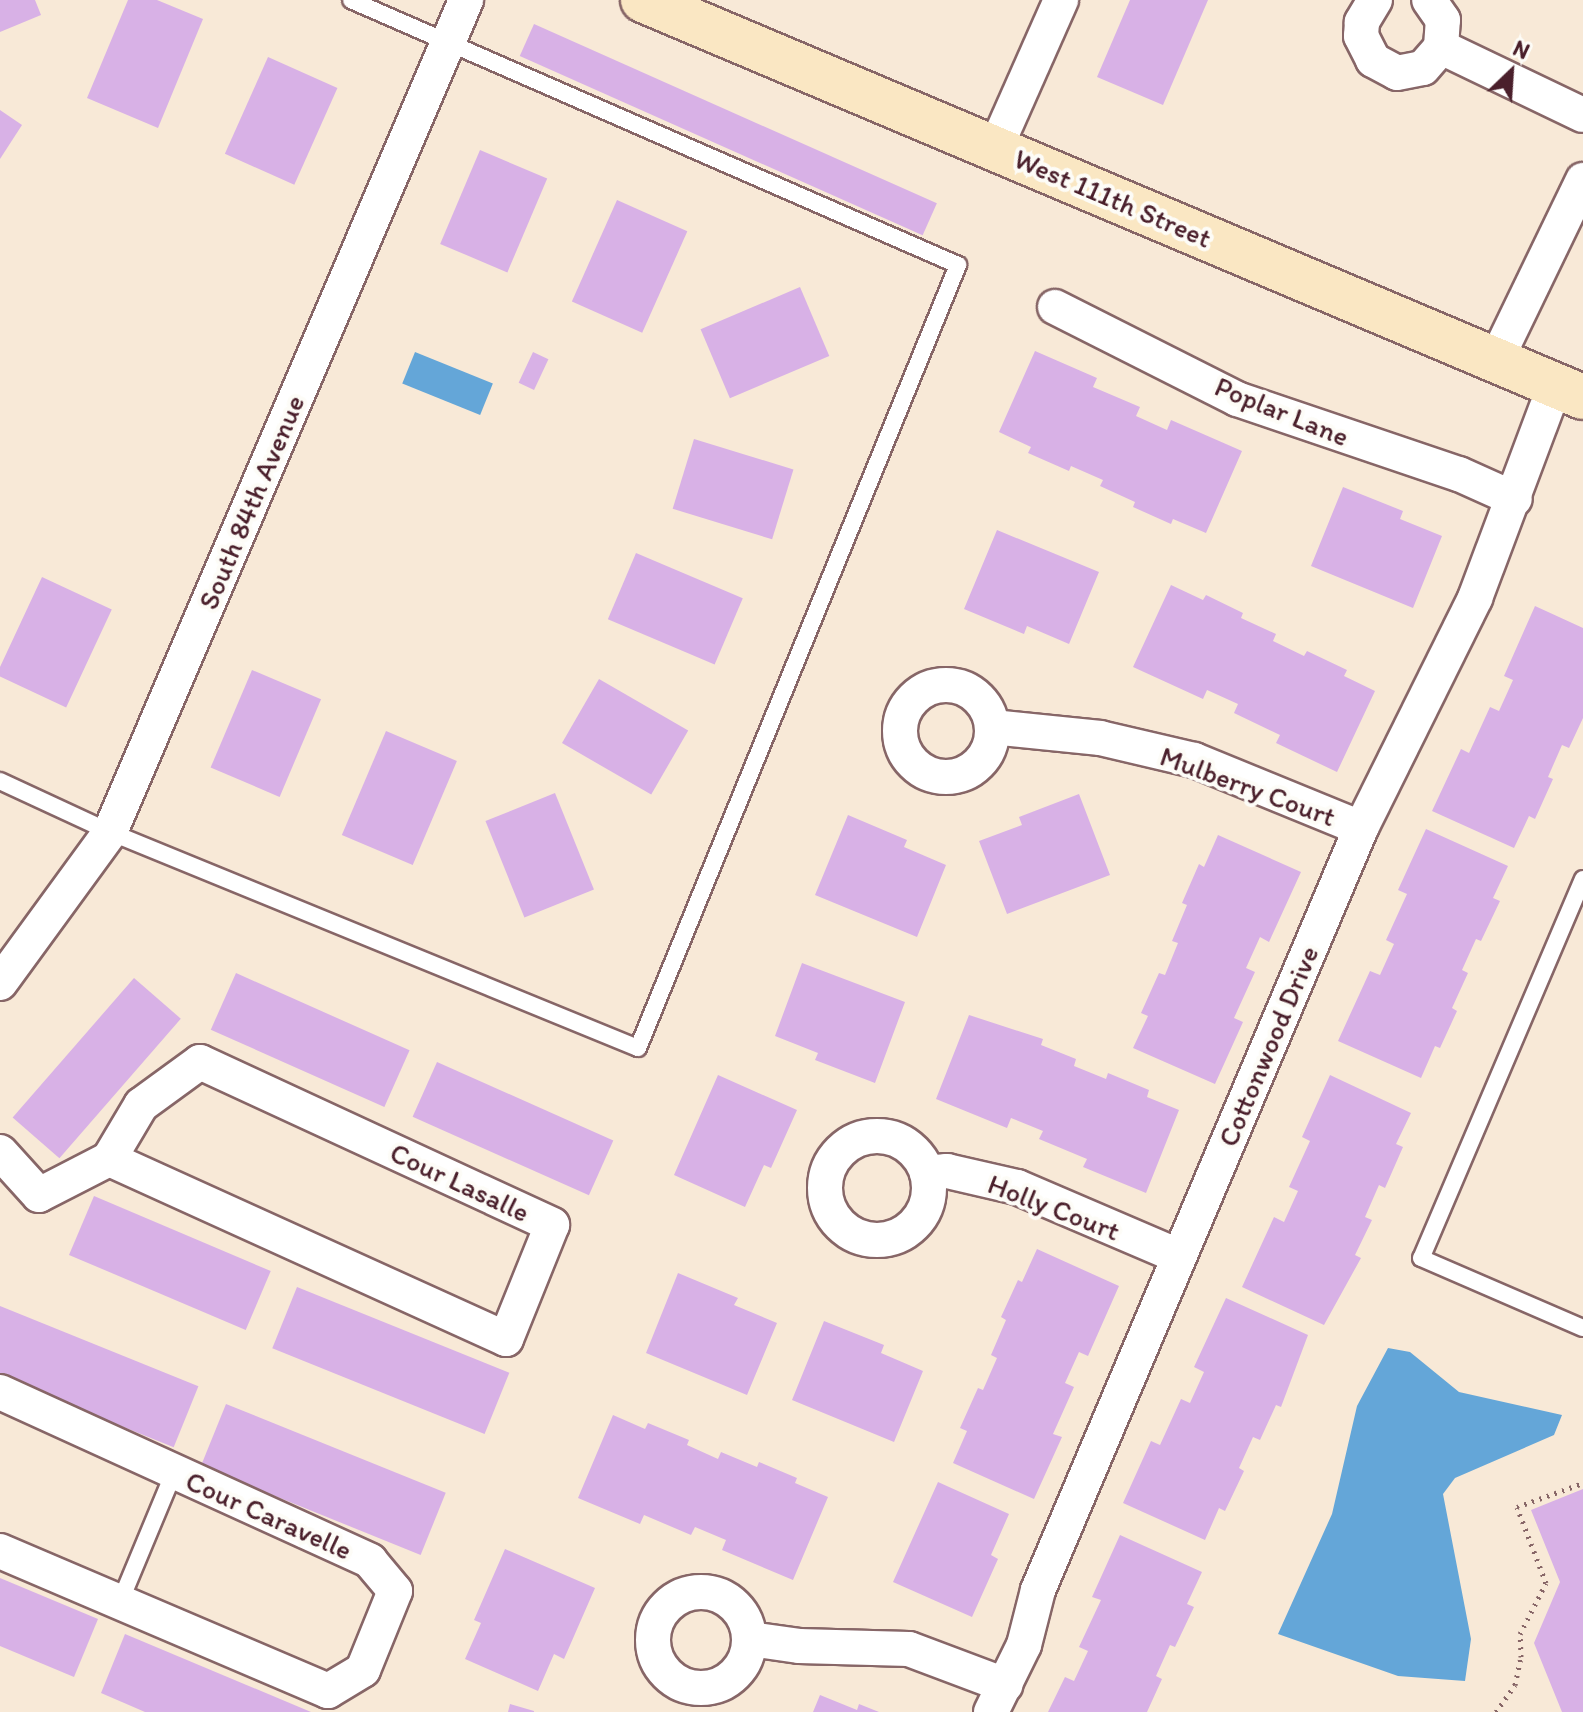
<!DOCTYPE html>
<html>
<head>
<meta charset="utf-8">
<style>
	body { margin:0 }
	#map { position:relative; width:1583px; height:1712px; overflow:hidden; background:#f8e9d7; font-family:Itim,sans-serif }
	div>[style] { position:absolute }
	.water>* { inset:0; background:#64a6d8; transform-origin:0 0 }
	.building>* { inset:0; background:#d8b1e6; transform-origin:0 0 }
	.path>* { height:5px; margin-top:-2.5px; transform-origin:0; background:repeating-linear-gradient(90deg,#876667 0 2px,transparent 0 8px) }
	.roads { filter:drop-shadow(2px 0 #876667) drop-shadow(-2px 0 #876667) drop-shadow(0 2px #876667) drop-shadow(0 -2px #876667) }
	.lane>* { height:16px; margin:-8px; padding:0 8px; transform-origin:8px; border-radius:8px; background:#fff }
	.street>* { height:34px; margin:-17px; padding:0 17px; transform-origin:17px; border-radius:17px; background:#fff }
	.street>.ring { margin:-17px; padding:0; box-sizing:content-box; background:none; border:34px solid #fff; border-radius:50% }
	.secondary>* { height:44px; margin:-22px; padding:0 22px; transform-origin:22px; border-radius:22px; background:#fae7c3 }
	span { translate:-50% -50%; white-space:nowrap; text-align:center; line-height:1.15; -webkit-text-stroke:8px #fdfcf7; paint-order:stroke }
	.street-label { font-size:28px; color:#4a1f2b }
	.north { position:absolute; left:1471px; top:32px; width:80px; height:80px; -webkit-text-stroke:6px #fdfcf7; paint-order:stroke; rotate:25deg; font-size:22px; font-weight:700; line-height:32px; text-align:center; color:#4a1f2b }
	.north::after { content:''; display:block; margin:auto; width:28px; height:36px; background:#4a1f2b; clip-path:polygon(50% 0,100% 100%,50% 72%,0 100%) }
</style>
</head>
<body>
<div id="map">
	<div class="water">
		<div style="left:415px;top:352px;width:84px;height:34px;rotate:22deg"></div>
		<div style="clip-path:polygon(1388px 1348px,1410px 1352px,1459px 1392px,1562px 1415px,1554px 1435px,1455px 1478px,1443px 1494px,1471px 1639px,1465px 1681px,1398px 1676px,1278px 1634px,1332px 1514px,1357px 1406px)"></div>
	</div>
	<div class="building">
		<div style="clip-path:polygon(0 0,35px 0,41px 15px,0 32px)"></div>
		<div style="clip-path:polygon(128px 0,157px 0,203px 19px,158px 128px,87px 98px)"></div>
		<div style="clip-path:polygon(1130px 0,1208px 0,1163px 105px,1097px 77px)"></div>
		<div style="left:534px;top:24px;width:441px;height:35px;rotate:24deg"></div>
		<div style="left:268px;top:57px;width:76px;height:106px;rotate:24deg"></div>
		<div style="clip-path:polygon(0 110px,22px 125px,0 159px)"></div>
		<div style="left:480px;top:150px;width:73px;height:102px;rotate:23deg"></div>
		<div style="left:617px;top:200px;width:77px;height:111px;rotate:24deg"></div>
		<div style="left:800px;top:287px;width:75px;height:108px;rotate:67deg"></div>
		<div style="clip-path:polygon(1035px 351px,1097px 378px,1093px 387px,1140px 407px,1136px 416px,1167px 430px,1171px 420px,1242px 451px,1206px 533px,1173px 519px,1171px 524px,1133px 507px,1135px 502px,1100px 486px,1103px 480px,1071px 466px,1069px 471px,1028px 453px,1031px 447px,999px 432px)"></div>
		<div style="left:533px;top:352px;width:17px;height:34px;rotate:25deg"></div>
		<div style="left:694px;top:439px;width:104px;height:73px;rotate:17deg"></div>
		<div style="clip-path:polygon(1343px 487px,1403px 511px,1400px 519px,1442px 536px,1413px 608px,1311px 566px)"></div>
		<div style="clip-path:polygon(997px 530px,1099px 572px,1069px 644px,1027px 626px,1024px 634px,964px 609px)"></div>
		<div style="left:636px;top:553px;width:116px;height:72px;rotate:23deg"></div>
		<div style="left:42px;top:577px;width:77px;height:108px;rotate:25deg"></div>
		<div style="clip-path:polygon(1171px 585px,1203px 600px,1206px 595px,1243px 613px,1241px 618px,1276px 634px,1273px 641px,1304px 656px,1307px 651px,1347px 670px,1344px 676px,1375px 691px,1337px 772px,1276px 743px,1280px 735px,1234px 713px,1238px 704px,1207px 690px,1203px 699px,1133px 667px)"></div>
		<div style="clip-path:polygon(1535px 606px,1583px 628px,1583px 718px,1569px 748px,1562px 745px,1548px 777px,1553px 779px,1535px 819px,1529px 816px,1514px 848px,1432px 811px,1461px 749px,1469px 753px,1490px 707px,1499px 711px,1513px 680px,1504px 676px)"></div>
		<div style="left:252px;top:670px;width:75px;height:106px;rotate:23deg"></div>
		<div style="left:599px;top:679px;width:103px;height:74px;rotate:30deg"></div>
		<div style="left:386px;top:731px;width:77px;height:113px;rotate:23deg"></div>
		<div style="left:555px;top:793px;width:104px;height:75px;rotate:68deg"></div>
		<div style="clip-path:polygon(1079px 794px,1110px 875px,1007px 914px,979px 841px,1022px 825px,1019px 817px)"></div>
		<div style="clip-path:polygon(848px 815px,907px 840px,904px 847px,946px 865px,917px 937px,815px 895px)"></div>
		<div style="clip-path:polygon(1426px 829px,1508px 866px,1493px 898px,1500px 901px,1481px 941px,1476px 939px,1462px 970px,1468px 973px,1452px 1008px,1457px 1011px,1440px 1048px,1435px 1046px,1421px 1078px,1338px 1041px,1370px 971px,1380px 975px,1394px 944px,1386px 940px,1407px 894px,1398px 890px)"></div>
		<div style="clip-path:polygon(1218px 835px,1301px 872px,1269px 942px,1260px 937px,1246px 968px,1255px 972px,1234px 1018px,1243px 1022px,1215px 1084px,1133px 1048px,1148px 1016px,1141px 1013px,1159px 973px,1165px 975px,1178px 943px,1172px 941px,1187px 905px,1182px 903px,1199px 864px,1204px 867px)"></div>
		<div style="clip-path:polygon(802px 963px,905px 1002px,875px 1083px,815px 1060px,818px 1053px,775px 1036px)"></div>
		<div style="left:236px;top:973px;width:190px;height:62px;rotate:24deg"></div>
		<div style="left:134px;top:978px;width:62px;height:185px;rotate:41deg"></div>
		<div style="clip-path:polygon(969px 1015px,1043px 1039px,1041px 1045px,1076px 1059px,1074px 1066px,1106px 1079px,1108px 1073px,1149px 1090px,1147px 1097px,1179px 1110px,1146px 1193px,1083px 1167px,1087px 1159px,1039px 1139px,1043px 1131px,1011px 1118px,1007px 1128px,936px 1099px)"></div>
		<div style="left:437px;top:1062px;width:193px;height:60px;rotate:24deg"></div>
		<div style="clip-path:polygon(718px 1075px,797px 1110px,771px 1168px,764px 1165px,745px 1207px,674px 1175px)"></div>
		<div style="clip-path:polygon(1330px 1075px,1411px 1113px,1396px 1144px,1403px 1147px,1385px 1188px,1379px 1185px,1365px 1217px,1372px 1220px,1355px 1255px,1361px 1258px,1324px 1325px,1242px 1287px,1274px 1217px,1284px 1222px,1298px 1191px,1289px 1187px,1310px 1141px,1302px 1137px)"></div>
		<div style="left:94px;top:1196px;width:192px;height:64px;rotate:23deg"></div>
		<div style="clip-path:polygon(1037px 1249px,1119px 1286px,1088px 1356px,1079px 1352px,1065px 1383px,1074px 1387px,1053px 1434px,1062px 1437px,1034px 1499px,953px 1463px,967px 1431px,960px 1428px,978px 1388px,983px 1390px,997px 1358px,991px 1355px,1006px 1320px,1001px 1317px,1018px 1280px,1022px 1282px)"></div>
		<div style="clip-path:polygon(678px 1273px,738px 1298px,734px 1305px,777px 1323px,747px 1395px,646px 1353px)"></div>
		<div style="left:297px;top:1287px;width:229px;height:66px;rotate:22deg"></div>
		<div style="clip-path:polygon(1226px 1298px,1308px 1335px,1281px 1407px,1276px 1405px,1260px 1440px,1253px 1437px,1239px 1468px,1244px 1471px,1225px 1511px,1219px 1508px,1205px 1540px,1123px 1503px,1151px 1441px,1160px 1445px,1181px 1399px,1190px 1403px,1204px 1372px,1194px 1367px)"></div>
		<div style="left:0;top:1306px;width:214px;height:66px;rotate:22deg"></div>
		<div style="clip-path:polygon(824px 1321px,884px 1345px,881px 1353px,923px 1371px,894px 1442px,792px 1400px)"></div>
		<div style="left:226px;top:1404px;width:237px;height:67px;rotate:22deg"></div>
		<div style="clip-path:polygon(613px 1415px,645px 1429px,648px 1423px,689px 1440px,687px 1445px,718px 1459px,721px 1452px,757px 1467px,759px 1462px,797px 1478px,795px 1483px,828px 1497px,793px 1580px,722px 1550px,726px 1540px,695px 1527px,691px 1535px,644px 1515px,640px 1524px,578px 1498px)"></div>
		<div style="clip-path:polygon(938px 1482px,1009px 1514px,991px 1555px,998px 1559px,972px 1617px,893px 1582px)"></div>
		<div style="clip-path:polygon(1583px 1489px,1583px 1712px,1562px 1712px,1534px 1643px,1560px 1582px,1531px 1510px)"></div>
		<div style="clip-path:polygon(1120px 1535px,1202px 1572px,1187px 1604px,1194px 1607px,1175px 1647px,1170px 1645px,1156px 1676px,1162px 1679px,1147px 1712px,1048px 1712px,1065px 1677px,1074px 1681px,1088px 1651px,1079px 1647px,1101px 1600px,1092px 1597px)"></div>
		<div style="clip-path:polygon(505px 1549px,595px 1588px,564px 1659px,554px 1654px,538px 1691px,465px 1659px,481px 1623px,474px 1620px)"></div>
		<div style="clip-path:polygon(0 1578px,98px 1619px,74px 1677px,0 1646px)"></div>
		<div style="clip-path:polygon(125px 1634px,311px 1712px,145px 1712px,101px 1693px)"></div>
		<div style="clip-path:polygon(820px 1695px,857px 1710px,859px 1704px,879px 1712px,813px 1712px)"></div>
		<div style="clip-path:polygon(510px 1704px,534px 1711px,534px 1712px,508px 1712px)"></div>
	</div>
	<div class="path">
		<div style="left:1496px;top:1712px;width:33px;rotate:-55deg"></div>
		<div style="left:1515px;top:1685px;width:29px;rotate:-78deg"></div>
		<div style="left:1521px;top:1657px;width:23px;rotate:-92deg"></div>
		<div style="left:1520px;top:1634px;width:57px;rotate:-63deg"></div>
		<div style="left:1546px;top:1583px;width:81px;rotate:-110.9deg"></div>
		<div style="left:1517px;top:1507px;width:70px;rotate:-20deg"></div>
	</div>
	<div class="roads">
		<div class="lane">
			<div style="left:0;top:781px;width:121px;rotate:24.9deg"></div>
			<div style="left:110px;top:832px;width:570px;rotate:22.25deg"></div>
			<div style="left:638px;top:1048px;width:846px;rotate:-67.77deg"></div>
			<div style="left:958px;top:265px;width:662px;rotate:-156.42deg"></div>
			<div style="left:1583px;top:879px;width:412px;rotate:113.1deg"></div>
			<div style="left:1421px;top:1258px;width:176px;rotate:23.4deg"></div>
			<div style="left:120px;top:1602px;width:141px;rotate:-67.4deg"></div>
		</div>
		<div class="street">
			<div style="left:1375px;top:0;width:26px;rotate:121deg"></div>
			<div style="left:1362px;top:22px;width:14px;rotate:94deg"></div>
			<div style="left:1361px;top:36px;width:27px;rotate:63deg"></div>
			<div style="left:1373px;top:60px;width:27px;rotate:28deg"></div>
			<div style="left:1397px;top:73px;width:26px;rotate:-11deg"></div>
			<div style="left:1423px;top:68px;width:28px;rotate:-49deg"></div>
			<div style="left:1441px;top:47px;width:27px;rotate:-86deg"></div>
			<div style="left:1443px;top:20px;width:24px;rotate:-125deg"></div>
			<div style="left:1441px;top:47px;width:157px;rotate:25.6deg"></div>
			<div style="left:995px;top:149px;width:163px;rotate:-66.1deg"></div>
			<div style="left:1055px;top:307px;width:204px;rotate:26.8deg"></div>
			<div style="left:1237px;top:399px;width:234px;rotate:18.7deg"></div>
			<div style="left:1459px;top:474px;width:61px;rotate:24.1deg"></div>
			<div style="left:1496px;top:360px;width:200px;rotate:-64.2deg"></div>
			<div class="ring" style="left:900px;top:685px;width:58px;height:58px"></div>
			<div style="left:992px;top:727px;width:109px;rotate:5.8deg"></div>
			<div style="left:1100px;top:738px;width:97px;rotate:13.2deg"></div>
			<div style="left:1194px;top:760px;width:180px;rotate:22.2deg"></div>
			<div style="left:0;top:983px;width:187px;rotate:-53.9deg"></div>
			<div style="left:110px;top:832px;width:905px;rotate:-66.83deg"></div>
			<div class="ring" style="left:825px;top:1136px;width:70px;height:70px"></div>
			<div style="left:0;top:1152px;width:58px;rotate:47.8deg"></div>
			<div style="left:39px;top:1195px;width:79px;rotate:-27.2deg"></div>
			<div style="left:109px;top:1159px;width:63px;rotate:-59.3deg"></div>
			<div style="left:141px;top:1105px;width:73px;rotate:-36.1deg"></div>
			<div style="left:200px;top:1062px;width:388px;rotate:24.8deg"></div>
			<div style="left:552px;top:1225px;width:123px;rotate:112deg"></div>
			<div style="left:506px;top:1339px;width:436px;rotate:-155.6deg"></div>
			<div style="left:927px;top:1173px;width:20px;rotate:-6deg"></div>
			<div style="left:947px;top:1171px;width:72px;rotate:12.9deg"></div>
			<div style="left:1017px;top:1187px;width:175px;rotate:23.2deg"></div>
			<div style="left:0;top:1392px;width:407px;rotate:24.5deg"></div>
			<div style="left:370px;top:1561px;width:39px;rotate:50deg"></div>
			<div style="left:395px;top:1591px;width:85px;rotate:112.1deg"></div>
			<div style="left:363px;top:1670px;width:41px;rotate:149deg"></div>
			<div style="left:328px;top:1691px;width:357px;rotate:-156.9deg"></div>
			<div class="ring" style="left:653px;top:1592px;width:62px;height:62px"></div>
			<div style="left:750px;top:1639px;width:49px;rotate:8.1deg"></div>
			<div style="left:799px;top:1646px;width:110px;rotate:1.6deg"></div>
			<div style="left:909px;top:1649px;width:103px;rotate:20.6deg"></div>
			<div style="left:991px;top:1712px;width:75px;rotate:-63.8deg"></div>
			<div style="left:1024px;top:1645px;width:57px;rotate:-75.7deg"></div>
			<div style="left:1038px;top:1590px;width:828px;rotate:-67.03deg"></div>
			<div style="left:1361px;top:828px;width:257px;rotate:-63.6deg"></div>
			<div style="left:1475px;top:598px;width:228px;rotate:-69.4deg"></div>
		</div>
		<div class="secondary">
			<div style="left:643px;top:0;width:1020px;rotate:22.9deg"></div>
		</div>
	</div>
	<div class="street-label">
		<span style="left:1113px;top:198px;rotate:23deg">West 111th Street</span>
		<span style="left:1282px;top:411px;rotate:22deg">Poplar Lane</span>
		<span style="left:251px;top:502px;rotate:-67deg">South 84th Avenue</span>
		<span style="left:1248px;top:786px;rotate:20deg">Mulberry Court</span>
		<span style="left:1268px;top:1046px;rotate:-67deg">Cottonwood Drive</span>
		<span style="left:460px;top:1182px;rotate:25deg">Cour Lasalle</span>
		<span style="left:1054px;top:1207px;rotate:21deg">Holly Court</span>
		<span style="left:269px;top:1515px;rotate:24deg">Cour Caravelle</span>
	</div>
	<div class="north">N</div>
</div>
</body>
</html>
